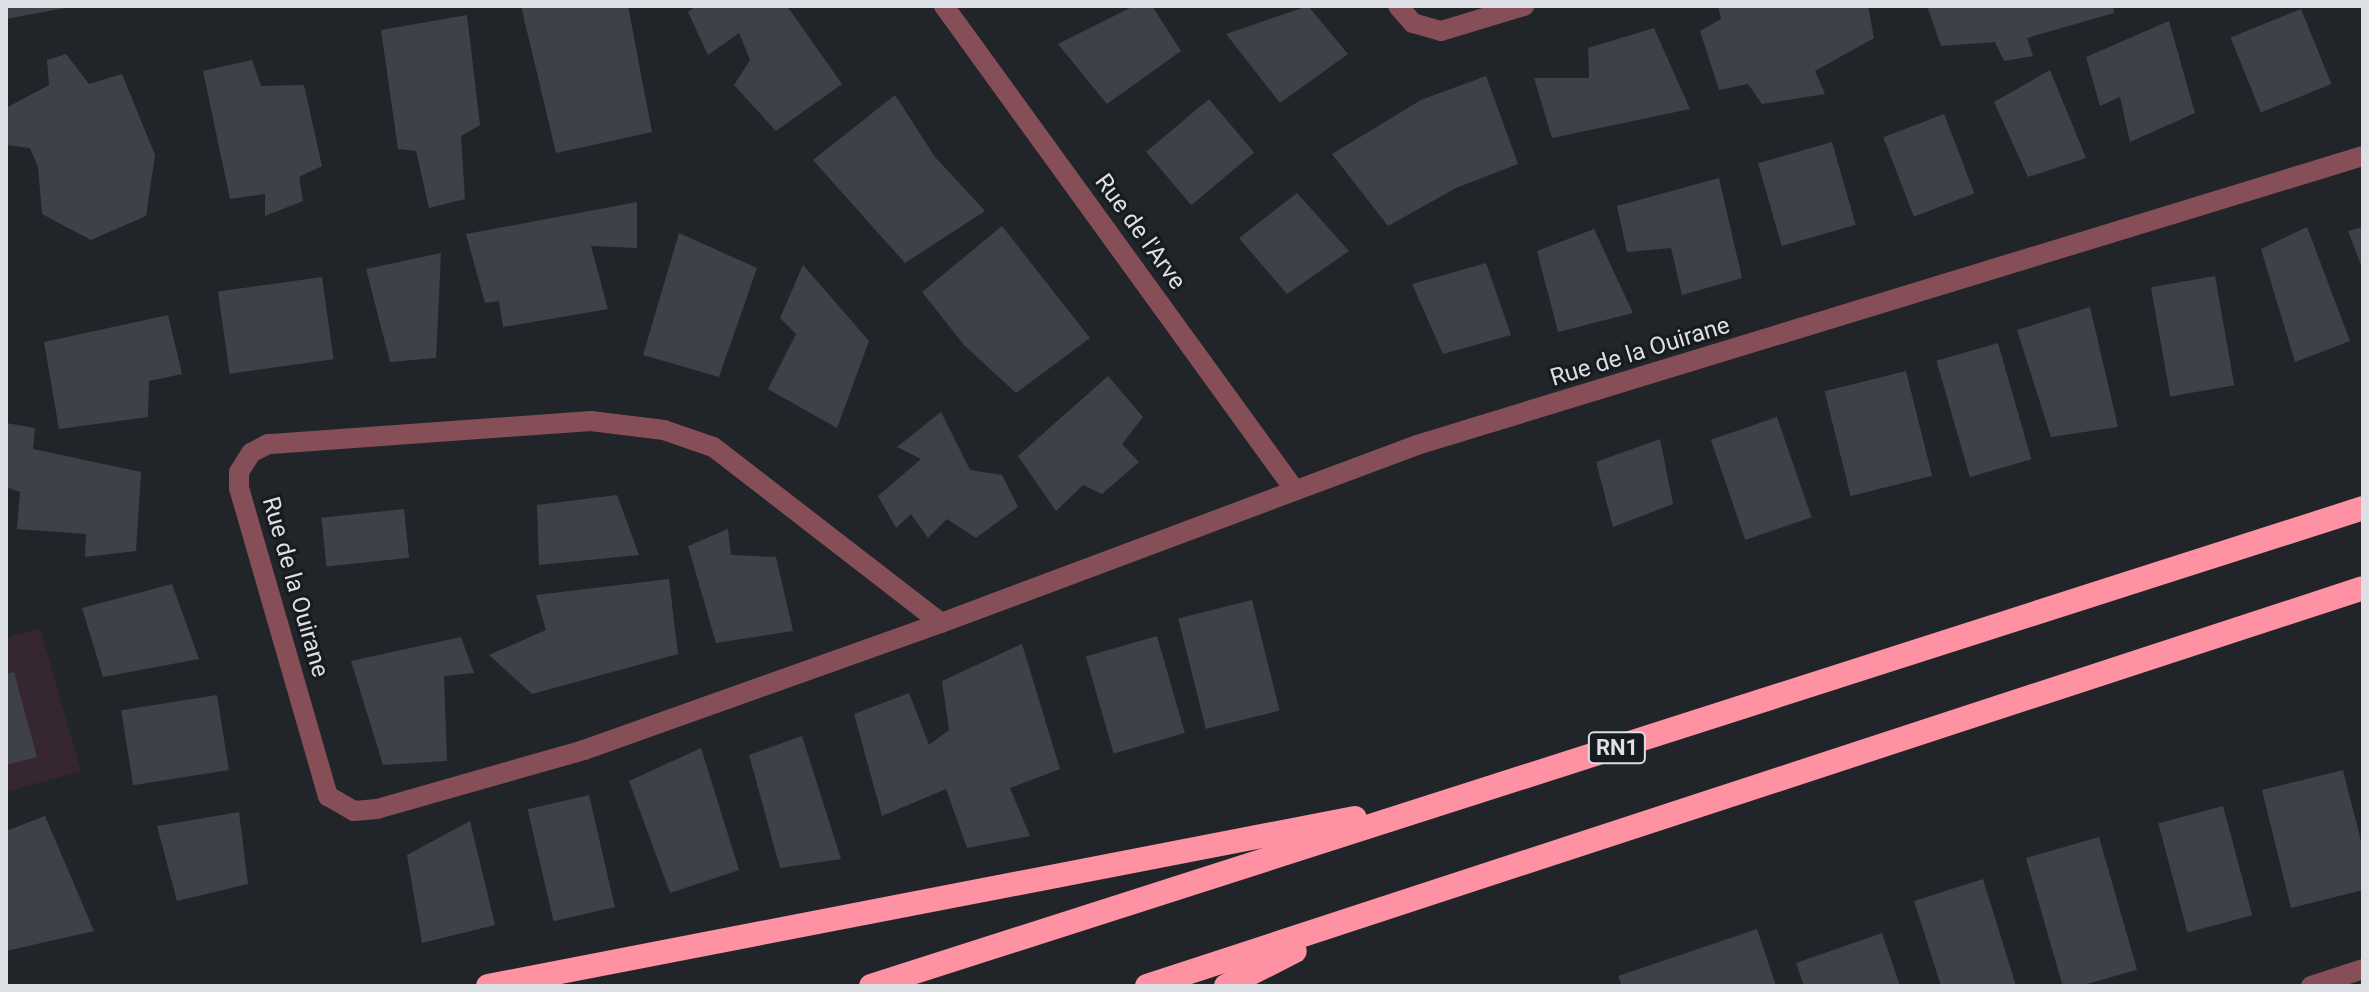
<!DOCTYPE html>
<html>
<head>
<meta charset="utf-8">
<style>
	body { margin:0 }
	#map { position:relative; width:2369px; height:992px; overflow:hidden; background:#21252a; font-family:Roboto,sans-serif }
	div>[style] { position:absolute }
	.commercial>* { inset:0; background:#362631 }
	.building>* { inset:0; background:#3e4248; transform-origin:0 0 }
	.street>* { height:20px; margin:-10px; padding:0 10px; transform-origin:10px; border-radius:10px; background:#864f57 }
	.highway>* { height:24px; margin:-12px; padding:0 12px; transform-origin:12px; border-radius:12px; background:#fe92a2 }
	span { translate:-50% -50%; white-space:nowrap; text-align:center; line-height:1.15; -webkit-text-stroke:6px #171b20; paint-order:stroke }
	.shield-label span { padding:2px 6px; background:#171b20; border:2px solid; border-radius:6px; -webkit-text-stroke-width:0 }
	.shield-label { font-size:22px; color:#dcdfe3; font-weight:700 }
	.street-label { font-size:24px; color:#dcdfe3 }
	.frame { position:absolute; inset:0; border:8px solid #dcdfe3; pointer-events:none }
</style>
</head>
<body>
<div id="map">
	<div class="commercial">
		<div style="clip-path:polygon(40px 628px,81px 771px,6px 792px,6px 638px)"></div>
	</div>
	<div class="building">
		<div style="clip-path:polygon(6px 6px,65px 6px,65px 8px,6px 19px)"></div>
		<div style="clip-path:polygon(521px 6px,628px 6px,652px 132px,556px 153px)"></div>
		<div style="clip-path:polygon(696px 6px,787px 6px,842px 84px,776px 131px,734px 85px,750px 60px,739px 33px,708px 55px,688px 12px)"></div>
		<div style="clip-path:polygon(1134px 6px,1152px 6px,1181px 51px,1107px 104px,1058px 44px)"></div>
		<div style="clip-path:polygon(1308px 6px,1348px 54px,1280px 103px,1226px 34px)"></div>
		<div style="clip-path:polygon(1718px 6px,1868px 6px,1874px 38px,1815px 71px,1825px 94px,1762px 104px,1748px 84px,1719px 90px,1700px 31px,1721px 19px)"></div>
		<div style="clip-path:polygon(1927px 6px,2113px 6px,2114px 13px,2027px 38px,2033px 56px,2004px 61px,1995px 42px,1941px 46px)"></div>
		<div style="left:2301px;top:9px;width:81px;height:76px;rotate:68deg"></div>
		<div style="clip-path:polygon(467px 15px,480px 125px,461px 136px,465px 199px,429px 208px,416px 151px,398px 149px,381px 30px)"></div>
		<div style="clip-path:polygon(2169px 21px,2195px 113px,2130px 142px,2120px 97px,2100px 106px,2086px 57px)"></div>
		<div style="clip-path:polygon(1654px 28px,1690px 109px,1552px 138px,1534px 78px,1589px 78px,1588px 48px)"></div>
		<div style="clip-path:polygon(66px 54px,89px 84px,122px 74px,155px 155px,146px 216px,91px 240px,42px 214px,38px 167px,30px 148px,6px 145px,6px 108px,49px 85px,47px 60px)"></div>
		<div style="clip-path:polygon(252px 60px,261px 86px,304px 85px,322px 166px,299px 177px,303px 201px,265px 216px,265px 194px,230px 199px,203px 71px)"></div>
		<div style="clip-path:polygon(2050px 70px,2086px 158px,2028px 177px,1994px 102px)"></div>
		<div style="clip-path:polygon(1486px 76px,1518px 164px,1456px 188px,1388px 226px,1332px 154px,1421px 100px)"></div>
		<div style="clip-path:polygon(895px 95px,935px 157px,985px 211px,905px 263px,813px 160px)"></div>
		<div style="left:1209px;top:99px;width:70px;height:82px;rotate:50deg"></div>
		<div style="left:1944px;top:114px;width:85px;height:65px;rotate:69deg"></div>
		<div style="left:1832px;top:142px;width:86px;height:77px;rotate:74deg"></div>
		<div style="clip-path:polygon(1719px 178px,1742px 278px,1682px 295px,1671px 248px,1627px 252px,1617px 206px)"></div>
		<div style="clip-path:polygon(1297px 193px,1349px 251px,1287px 294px,1239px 238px)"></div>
		<div style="clip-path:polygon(637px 202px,637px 248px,591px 246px,608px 309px,503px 327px,499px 301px,485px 303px,466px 234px)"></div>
		<div style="clip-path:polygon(1002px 226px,1090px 338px,1016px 393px,964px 345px,922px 292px)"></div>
		<div style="clip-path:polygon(2307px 227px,2350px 341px,2295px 362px,2261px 249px)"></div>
		<div style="clip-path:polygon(2363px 227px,2363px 270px,2348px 231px)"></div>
		<div style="clip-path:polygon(1594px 229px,1633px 313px,1558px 332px,1537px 251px)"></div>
		<div style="clip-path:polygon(679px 233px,757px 268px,719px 377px,643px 355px)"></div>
		<div style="clip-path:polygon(441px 253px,436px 358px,390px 362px,366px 269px)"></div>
		<div style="clip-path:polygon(1486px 263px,1511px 335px,1443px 354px,1412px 284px)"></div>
		<div style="clip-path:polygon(803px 265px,869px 341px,837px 428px,768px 389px,796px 334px,780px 318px)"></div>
		<div style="left:2215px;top:276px;width:111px;height:65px;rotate:80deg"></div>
		<div style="left:322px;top:277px;width:83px;height:105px;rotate:82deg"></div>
		<div style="clip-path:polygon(2090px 307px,2118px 427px,2051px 437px,2017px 330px)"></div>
		<div style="clip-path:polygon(168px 315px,182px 374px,149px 381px,148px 417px,59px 429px,44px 342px)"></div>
		<div style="left:1998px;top:343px;width:121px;height:64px;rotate:74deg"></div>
		<div style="left:1906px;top:371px;width:108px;height:84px;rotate:76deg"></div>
		<div style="clip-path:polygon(1108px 376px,1143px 417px,1122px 444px,1139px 462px,1102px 494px,1083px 485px,1056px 511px,1018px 456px)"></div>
		<div style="clip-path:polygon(941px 412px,970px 470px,1002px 475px,1018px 507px,976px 538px,947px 519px,928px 538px,911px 514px,896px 528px,878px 496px,921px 459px,897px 447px)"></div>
		<div style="left:1777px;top:417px;width:106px;height:70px;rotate:71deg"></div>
		<div style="clip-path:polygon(6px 423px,35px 428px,33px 449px,141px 472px,136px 551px,85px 557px,86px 534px,17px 529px,20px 492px,6px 487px)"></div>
		<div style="clip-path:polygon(1660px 439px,1673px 504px,1613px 527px,1596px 462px)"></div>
		<div style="clip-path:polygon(617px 495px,639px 555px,539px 565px,537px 505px)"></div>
		<div style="left:404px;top:509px;width:49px;height:83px;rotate:84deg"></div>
		<div style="clip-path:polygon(728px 529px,731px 555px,776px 557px,793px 631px,716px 643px,688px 546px)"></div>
		<div style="clip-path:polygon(669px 579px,678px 654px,532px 694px,489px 655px,546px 630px,536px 595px)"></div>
		<div style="clip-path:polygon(172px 584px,199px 659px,103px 677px,82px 608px)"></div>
		<div style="left:1252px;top:600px;width:114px;height:76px;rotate:76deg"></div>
		<div style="left:1157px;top:636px;width:101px;height:74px;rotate:74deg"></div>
		<div style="clip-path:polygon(461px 637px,474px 673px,444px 676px,447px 761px,383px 765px,351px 661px)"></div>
		<div style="clip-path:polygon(1022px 644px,1060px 769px,1010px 788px,1030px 836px,967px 848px,946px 789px,882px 816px,854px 714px,909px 693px,929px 745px,949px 730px,942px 681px)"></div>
		<div style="clip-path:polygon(14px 672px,37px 757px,6px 765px,6px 674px)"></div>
		<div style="left:217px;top:695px;width:76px;height:97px;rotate:81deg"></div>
		<div style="clip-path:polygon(802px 736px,841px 859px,780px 868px,749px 755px)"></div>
		<div style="clip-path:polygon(701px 748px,739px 870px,670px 893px,629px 781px)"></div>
		<div style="clip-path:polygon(2343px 770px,2363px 849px,2363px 890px,2291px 908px,2262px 790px)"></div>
		<div style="left:589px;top:795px;width:115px;height:63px;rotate:77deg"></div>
		<div style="left:2223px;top:806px;width:113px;height:67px;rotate:75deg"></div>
		<div style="clip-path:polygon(239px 812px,248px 884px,177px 901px,157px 826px)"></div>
		<div style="clip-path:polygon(45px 816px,94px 931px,6px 951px,6px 831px)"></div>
		<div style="clip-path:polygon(470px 821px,495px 925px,422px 943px,407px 855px)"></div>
		<div style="left:2099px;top:837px;width:138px;height:76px;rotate:74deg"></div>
		<div style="clip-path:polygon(1983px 879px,2016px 986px,1941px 986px,1914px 901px)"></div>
		<div style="clip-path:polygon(1757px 929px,1776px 986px,1622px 986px,1618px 976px)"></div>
		<div style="clip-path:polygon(1882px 933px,1900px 986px,1804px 986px,1796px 963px)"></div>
	</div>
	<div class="street">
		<div style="left:944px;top:6px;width:596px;rotate:54.07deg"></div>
		<div style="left:1398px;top:6px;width:23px;rotate:49deg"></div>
		<div style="left:1413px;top:23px;width:29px;rotate:16deg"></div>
		<div style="left:1441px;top:31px;width:87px;rotate:-16.8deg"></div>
		<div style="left:941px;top:623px;width:288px;rotate:-142.3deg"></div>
		<div style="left:713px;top:447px;width:52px;rotate:-160.9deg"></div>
		<div style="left:664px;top:430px;width:74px;rotate:-173deg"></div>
		<div style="left:591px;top:421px;width:324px;rotate:175.9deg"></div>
		<div style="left:268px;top:444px;width:19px;rotate:152deg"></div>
		<div style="left:251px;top:453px;width:22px;rotate:122deg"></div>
		<div style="left:239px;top:472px;width:16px;rotate:90deg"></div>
		<div style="left:239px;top:488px;width:321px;rotate:73.9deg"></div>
		<div style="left:328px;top:796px;width:30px;rotate:30deg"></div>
		<div style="left:354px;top:811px;width:23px;rotate:-5deg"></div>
		<div style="left:377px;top:809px;width:215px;rotate:-15.9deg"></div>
		<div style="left:584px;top:750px;width:379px;rotate:-19.6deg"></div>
		<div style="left:941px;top:623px;width:508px;rotate:-20.5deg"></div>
		<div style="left:1417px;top:445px;width:989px;rotate:-16.99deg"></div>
		<div style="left:2311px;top:986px;width:55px;rotate:-18.1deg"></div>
	</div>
	<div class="highway">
		<div style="left:488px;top:986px;width:883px;rotate:-10.97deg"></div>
		<div style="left:871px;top:986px;width:1567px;rotate:-17.76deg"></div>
		<div style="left:1147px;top:986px;width:1279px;rotate:-18.12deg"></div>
		<div style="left:1226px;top:986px;width:77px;rotate:-26.9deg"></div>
	</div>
	<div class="shield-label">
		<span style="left:1617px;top:748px">RN1</span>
	</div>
	<div class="street-label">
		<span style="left:1140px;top:232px;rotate:54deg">Rue de l'Arve</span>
		<span style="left:1640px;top:352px;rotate:-17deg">Rue de la Ouirane</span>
		<span style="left:295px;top:587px;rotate:74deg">Rue de la Ouirane</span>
	</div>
	<div class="frame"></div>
</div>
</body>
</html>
